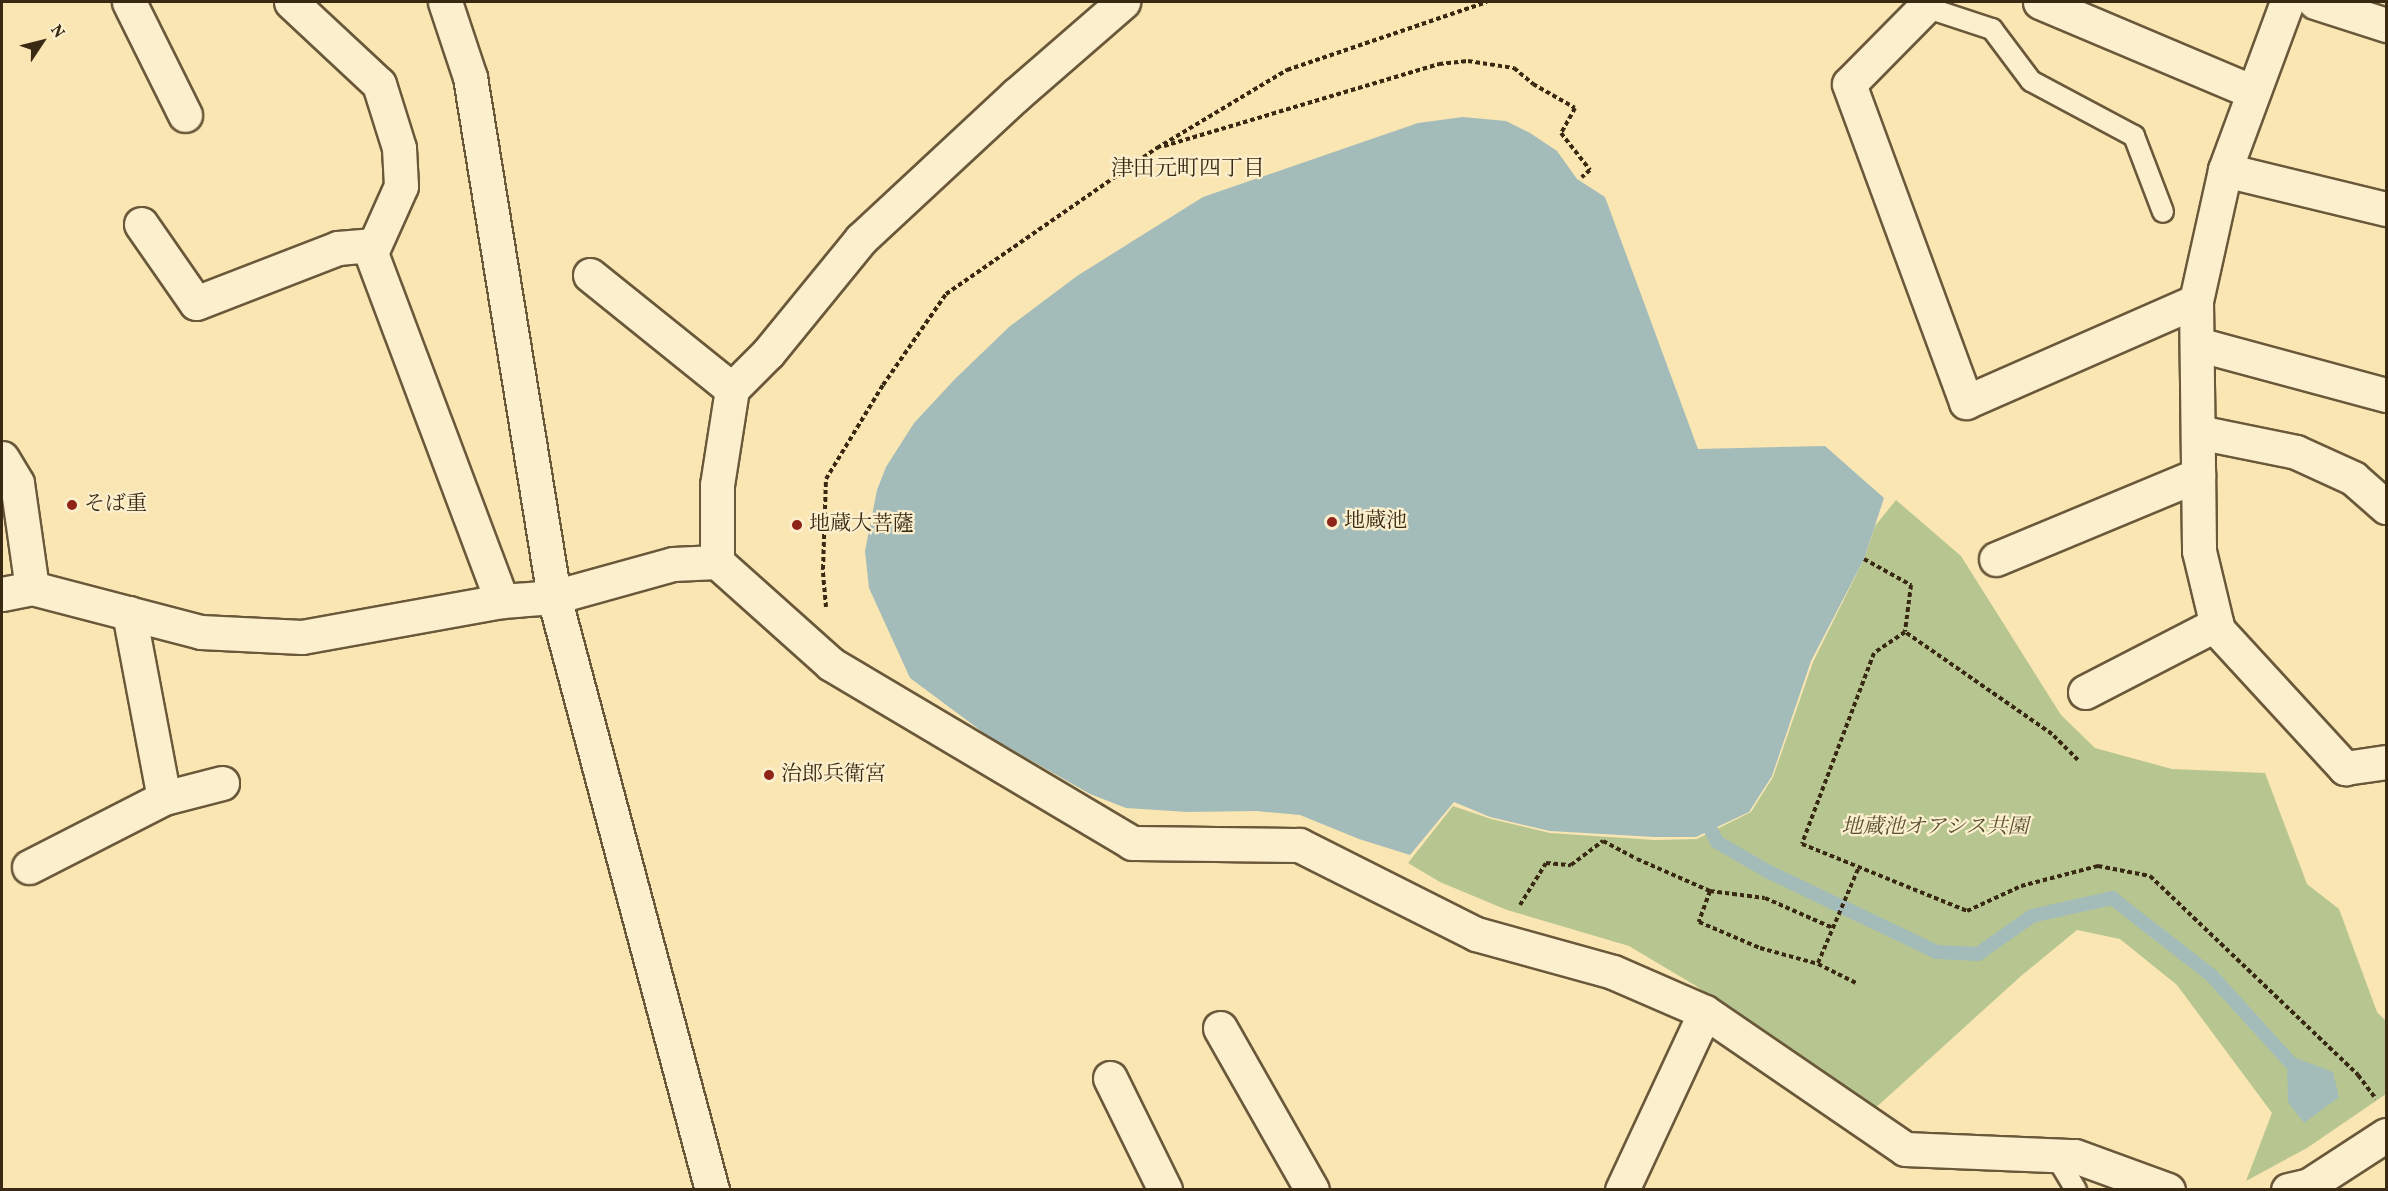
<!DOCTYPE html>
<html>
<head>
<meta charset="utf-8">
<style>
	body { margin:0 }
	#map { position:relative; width:2388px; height:1191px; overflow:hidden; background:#f9e6b3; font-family:Vollkorn,"Noto Serif JP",serif }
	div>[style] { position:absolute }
	.green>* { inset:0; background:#b7c691 }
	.water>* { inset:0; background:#a4bcb9 }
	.stream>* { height:14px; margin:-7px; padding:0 7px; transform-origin:7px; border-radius:7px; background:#a4bcb9 }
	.path>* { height:4px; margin-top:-2px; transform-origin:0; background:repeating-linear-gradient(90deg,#3a2912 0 4.5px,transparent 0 7.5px) }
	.roads { filter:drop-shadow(2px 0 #6a583a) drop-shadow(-2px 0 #6a583a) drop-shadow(0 2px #6a583a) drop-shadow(0 -2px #6a583a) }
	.service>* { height:20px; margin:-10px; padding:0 10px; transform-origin:10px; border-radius:10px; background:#fbefce }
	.minor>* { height:33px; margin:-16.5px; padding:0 16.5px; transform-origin:16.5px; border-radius:16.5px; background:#fbefce }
	.tertiary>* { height:33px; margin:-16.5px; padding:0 16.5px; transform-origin:16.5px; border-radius:16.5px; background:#fbefce }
	.dots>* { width:16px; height:16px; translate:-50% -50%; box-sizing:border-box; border:3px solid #fbefce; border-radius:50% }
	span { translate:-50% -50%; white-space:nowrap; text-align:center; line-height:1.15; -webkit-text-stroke:4.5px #fbefce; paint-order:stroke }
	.poi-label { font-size:21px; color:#3a2912 }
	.left { translate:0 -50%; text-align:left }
	.park-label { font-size:21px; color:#595032; font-style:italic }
	.neighbourhood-label { font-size:22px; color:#3a2912 }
	.frame { position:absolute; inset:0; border:3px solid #3a2912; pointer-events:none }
	.north { position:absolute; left:12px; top:12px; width:60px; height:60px; -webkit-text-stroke:4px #fbefce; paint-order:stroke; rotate:55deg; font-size:16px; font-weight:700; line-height:24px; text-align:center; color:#3a2912 }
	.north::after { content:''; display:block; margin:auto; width:21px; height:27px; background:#3a2912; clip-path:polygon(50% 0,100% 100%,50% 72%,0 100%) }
</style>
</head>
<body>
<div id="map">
	<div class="green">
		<div style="clip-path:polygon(1896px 500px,1961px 556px,2061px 715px,2095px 748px,2172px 769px,2265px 773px,2307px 884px,2339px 909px,2377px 1012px,2386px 1021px,2386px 1094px,2307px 1148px,2246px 1181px,2272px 1113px,2177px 985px,2120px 939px,2077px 930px,2021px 976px,1871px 1112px,1696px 986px,1629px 946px,1507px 910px,1440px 882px,1408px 863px,1453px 806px,1491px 819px,1550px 833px,1655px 840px,1697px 839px,1751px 812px,1773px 777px,1813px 662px,1864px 559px,1875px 526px)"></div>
	</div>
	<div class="water">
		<div style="clip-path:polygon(1463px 117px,1506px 121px,1530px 133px,1557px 151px,1577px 179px,1605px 197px,1698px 449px,1825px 446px,1884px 498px,1864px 559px,1811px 661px,1772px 776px,1749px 812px,1696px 837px,1654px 837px,1550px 831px,1490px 817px,1454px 802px,1410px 855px,1359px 839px,1300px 815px,1256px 811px,1188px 812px,1126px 808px,1090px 794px,988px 736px,910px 678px,869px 588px,865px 551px,877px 490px,886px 467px,914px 423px,955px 379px,1009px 327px,1077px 276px,1203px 197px,1418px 123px)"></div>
		<div style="clip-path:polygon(2296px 1058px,2333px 1072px,2339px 1097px,2304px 1123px,2288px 1102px,2287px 1065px)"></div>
	</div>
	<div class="stream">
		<div style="left:1711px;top:830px;width:13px;rotate:63deg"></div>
		<div style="left:1717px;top:842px;width:60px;rotate:30deg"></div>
		<div style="left:1769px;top:872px;width:186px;rotate:25.5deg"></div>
		<div style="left:1937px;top:952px;width:41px;rotate:2.8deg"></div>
		<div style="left:1978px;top:954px;width:66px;rotate:-35.1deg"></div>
		<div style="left:2032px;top:916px;width:82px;rotate:-12.7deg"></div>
		<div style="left:2112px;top:898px;width:125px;rotate:37.9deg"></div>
		<div style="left:2211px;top:975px;width:118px;rotate:47.8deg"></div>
	</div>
	<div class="path">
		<div style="left:1164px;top:146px;width:287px;rotate:-16.6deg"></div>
		<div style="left:1439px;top:64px;width:29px;rotate:-6deg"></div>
		<div style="left:1468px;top:61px;width:47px;rotate:8.7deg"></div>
		<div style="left:1514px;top:68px;width:25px;rotate:40deg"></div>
		<div style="left:1533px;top:84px;width:48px;rotate:29.7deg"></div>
		<div style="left:1575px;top:108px;width:29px;rotate:119deg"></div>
		<div style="left:1561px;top:133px;width:47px;rotate:51.9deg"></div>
		<div style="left:1590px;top:170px;width:11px;rotate:139deg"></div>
		<div style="left:1864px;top:559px;width:54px;rotate:29deg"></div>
		<div style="left:1911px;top:585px;width:47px;rotate:97.3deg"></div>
		<div style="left:826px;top:607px;width:38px;rotate:-95deg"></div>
		<div style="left:823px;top:569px;width:90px;rotate:-88.1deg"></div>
		<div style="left:826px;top:479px;width:110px;rotate:-58.8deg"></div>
		<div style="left:883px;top:385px;width:111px;rotate:-55.3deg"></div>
		<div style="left:946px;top:294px;width:257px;rotate:-34.7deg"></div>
		<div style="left:1157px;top:148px;width:152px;rotate:-31deg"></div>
		<div style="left:1287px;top:70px;width:211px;rotate:-18.8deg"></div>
		<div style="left:2078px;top:760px;width:37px;rotate:-135deg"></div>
		<div style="left:2052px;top:734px;width:179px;rotate:-145.2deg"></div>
		<div style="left:1905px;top:632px;width:37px;rotate:146deg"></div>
		<div style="left:1874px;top:653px;width:204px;rotate:110.7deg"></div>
		<div style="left:1802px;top:844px;width:178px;rotate:22.1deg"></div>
		<div style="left:1967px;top:911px;width:60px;rotate:-24.8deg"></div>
		<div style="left:2021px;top:886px;width:80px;rotate:-14.6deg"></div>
		<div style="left:2098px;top:866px;width:53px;rotate:10.9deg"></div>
		<div style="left:2150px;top:876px;width:288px;rotate:43.7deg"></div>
		<div style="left:2358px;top:1075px;width:30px;rotate:53deg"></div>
		<div style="left:1710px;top:891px;width:33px;rotate:110deg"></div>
		<div style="left:1699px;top:922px;width:66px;rotate:23.1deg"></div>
		<div style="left:1760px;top:948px;width:60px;rotate:15.4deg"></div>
		<div style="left:1818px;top:964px;width:45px;rotate:26.6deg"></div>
		<div style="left:1520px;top:905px;width:49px;rotate:-58.2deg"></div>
		<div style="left:1546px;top:863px;width:25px;rotate:5deg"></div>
		<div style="left:1571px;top:865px;width:40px;rotate:-37deg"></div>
		<div style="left:1603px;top:841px;width:38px;rotate:28deg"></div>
		<div style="left:1637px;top:859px;width:80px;rotate:23.7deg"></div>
		<div style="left:1710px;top:891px;width:55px;rotate:7.3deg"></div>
		<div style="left:1765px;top:898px;width:74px;rotate:23.8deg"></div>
		<div style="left:1818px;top:963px;width:104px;rotate:-66.9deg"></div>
	</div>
	<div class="roads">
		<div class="service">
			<div style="left:1923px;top:2px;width:5px;rotate:68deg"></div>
			<div style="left:1925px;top:7px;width:71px;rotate:18.2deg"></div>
			<div style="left:1992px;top:29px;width:65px;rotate:53.1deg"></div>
			<div style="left:2031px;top:81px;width:117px;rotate:28.1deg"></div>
			<div style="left:2134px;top:136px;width:81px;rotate:69.1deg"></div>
			<div style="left:2055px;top:1155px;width:41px;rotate:59deg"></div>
		</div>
		<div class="minor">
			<div style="left:129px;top:2px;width:126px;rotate:63.6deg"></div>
			<div style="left:291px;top:2px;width:120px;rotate:43deg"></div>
			<div style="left:379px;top:84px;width:67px;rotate:72.6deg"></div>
			<div style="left:399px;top:148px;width:38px;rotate:87deg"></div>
			<div style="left:401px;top:186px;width:73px;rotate:114.1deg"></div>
			<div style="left:371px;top:253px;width:372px;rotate:69.4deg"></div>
			<div style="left:2040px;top:2px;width:231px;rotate:22.9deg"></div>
			<div style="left:2287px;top:2px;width:179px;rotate:110.3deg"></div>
			<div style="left:2225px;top:170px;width:134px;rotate:102.5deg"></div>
			<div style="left:2196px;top:301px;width:250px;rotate:89.3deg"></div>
			<div style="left:2199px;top:551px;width:81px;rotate:76.5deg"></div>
			<div style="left:2218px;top:630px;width:188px;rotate:47.4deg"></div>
			<div style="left:2345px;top:768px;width:41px;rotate:-8.3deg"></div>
			<div style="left:2315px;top:2px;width:75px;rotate:17.9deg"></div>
			<div style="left:1925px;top:7px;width:108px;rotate:134.6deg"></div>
			<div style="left:1849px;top:84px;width:339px;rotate:69.8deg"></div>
			<div style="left:1966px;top:402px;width:251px;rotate:-23.7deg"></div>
			<div style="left:2225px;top:170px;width:166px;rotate:13.6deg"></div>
			<div style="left:141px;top:224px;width:96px;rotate:55.2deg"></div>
			<div style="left:196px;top:303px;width:152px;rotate:-21.2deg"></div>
			<div style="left:338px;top:248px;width:36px;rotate:-5deg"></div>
			<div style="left:590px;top:275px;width:182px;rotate:38.8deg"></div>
			<div style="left:732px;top:389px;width:51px;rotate:-45deg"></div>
			<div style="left:768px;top:353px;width:147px;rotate:-50.8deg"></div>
			<div style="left:861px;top:239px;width:212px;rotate:-42.9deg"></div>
			<div style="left:1016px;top:95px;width:142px;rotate:-41deg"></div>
			<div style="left:2197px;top:344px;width:196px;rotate:15.1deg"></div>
			<div style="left:2198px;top:432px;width:100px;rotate:11.5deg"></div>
			<div style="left:2296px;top:452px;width:63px;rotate:24.5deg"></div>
			<div style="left:2353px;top:478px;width:44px;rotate:41.3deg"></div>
			<div style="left:2px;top:458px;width:29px;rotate:59deg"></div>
			<div style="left:17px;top:483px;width:106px;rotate:81.9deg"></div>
			<div style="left:1996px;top:559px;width:219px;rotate:-22.6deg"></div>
			<div style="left:717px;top:562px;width:77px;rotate:-90deg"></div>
			<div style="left:717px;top:485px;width:97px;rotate:-81.1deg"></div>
			<div style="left:2px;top:594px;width:31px;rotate:-11deg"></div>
			<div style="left:32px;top:588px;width:175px;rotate:14.6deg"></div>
			<div style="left:201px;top:632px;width:101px;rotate:2.8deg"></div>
			<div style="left:302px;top:637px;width:203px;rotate:-10.2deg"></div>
			<div style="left:502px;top:601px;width:52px;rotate:-4.4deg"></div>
			<div style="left:554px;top:597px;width:123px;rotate:-15.5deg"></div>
			<div style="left:673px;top:564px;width:44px;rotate:-2.6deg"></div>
			<div style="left:717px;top:562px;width:153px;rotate:41.8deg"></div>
			<div style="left:831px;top:664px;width:350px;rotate:30.7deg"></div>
			<div style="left:1132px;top:843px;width:167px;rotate:0.7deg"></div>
			<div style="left:1299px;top:845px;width:198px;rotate:26.7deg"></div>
			<div style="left:1476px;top:934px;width:142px;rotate:15.5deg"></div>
			<div style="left:1613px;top:972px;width:100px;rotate:23.5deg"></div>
			<div style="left:1705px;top:1012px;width:242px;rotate:34.4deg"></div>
			<div style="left:1905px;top:1149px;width:170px;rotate:2.4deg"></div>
			<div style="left:2075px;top:1156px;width:99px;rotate:20.1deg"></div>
			<div style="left:129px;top:613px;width:188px;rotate:79.3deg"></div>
			<div style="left:164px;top:798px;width:60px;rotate:-14.5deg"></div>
			<div style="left:2085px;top:692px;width:148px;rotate:-27.3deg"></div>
			<div style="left:29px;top:867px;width:152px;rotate:-27.1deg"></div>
			<div style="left:1220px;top:1028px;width:186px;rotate:60.4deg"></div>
			<div style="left:1110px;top:1078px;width:125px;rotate:63.8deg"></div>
			<div style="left:1622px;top:1190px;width:196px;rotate:-65deg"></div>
			<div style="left:2288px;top:1190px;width:22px;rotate:-13deg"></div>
			<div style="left:2309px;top:1185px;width:92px;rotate:-33deg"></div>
		</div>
		<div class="tertiary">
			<div style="left:445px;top:2px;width:79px;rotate:71.6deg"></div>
			<div style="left:470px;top:77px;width:527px;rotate:80.82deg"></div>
			<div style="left:554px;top:597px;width:614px;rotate:75.08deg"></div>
		</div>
	</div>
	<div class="dots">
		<div style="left:72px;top:505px;background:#8f2418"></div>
		<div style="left:1332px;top:522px;background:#8f2418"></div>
		<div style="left:797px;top:525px;background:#8f2418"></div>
		<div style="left:769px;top:775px;background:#8f2418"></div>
	</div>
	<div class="poi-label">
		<span class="left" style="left:84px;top:505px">そば重</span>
		<span class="left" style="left:1344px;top:522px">地蔵池</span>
		<span class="left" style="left:809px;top:525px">地蔵大菩薩</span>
		<span class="left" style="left:781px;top:775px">治郎兵衛宮</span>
	</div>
	<div class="park-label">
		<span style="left:1935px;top:828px">地蔵池オアシス共園</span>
	</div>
	<div class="neighbourhood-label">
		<span style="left:1188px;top:170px">津田元町四丁目</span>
	</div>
	<div class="frame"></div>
	<div class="north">N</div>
</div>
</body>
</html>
